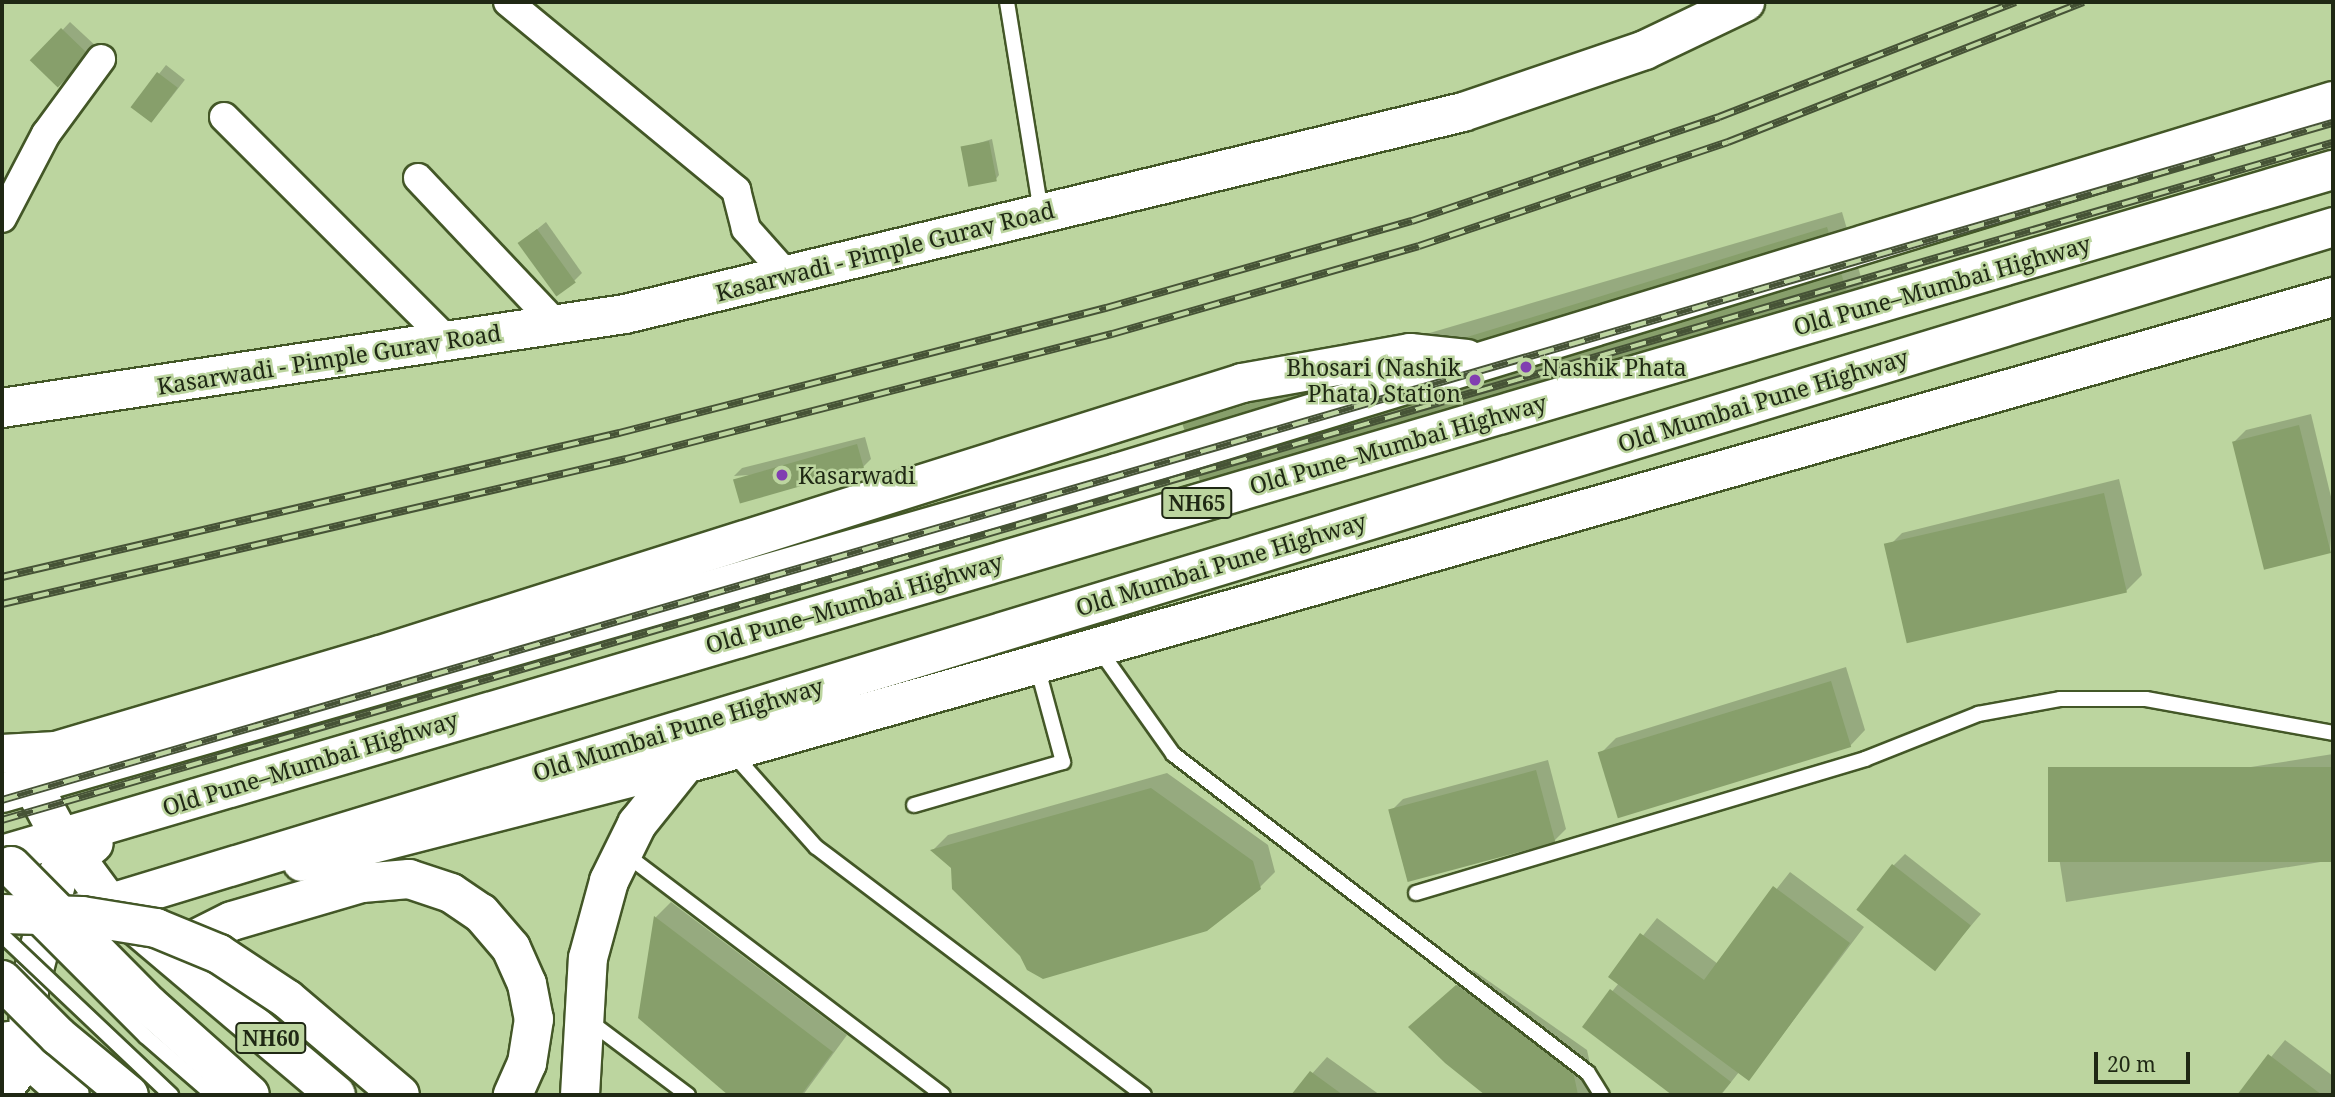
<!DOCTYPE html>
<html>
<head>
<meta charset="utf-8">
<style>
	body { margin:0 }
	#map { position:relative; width:2335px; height:1097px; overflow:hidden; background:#bcd59f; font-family:"Noto Serif",serif }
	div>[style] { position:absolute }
	.shadow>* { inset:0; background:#0003; transform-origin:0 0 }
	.building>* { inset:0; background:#879f6b; transform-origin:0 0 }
	.roads { filter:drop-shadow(2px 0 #435727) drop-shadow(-2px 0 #435727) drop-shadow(0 2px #435727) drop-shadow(0 -2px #435727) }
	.lane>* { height:14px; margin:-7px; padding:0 7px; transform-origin:7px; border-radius:7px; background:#fff }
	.street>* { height:28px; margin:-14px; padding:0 14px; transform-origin:14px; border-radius:14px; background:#fff }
	.secondary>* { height:38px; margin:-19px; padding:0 19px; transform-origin:19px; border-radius:19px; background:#fff }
	.primary>* { height:38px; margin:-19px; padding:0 19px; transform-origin:19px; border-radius:19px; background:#fff }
	.highway>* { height:38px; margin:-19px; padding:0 19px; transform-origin:19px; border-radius:19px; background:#fff }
	.rail>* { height:8px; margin-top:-4px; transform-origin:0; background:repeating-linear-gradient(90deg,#bcd59f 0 16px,#465336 0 32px); box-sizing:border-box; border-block:2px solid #465336 }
	.bridges { filter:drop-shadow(2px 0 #435727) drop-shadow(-2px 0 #435727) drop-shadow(0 2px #435727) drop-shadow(0 -2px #435727) }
	.lane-bridge>* { height:14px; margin:-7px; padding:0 7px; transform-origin:7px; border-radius:7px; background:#fff }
	.primary-bridge>* { height:38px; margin:-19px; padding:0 19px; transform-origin:19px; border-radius:19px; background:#fff }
	.highway-bridge>* { height:38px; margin:-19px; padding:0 19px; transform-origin:19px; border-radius:19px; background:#fff }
	.dots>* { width:19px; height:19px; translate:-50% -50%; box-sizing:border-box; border:4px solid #bcd59f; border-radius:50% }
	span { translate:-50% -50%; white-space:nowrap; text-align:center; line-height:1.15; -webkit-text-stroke:5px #bcd59f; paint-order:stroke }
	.shield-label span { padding:2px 5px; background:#bcd59f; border:2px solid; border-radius:5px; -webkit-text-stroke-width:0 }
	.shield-label { font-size:21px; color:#1f2814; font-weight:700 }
	.street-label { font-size:23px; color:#1f2814 }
	.poi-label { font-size:23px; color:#1f2814 }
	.right { translate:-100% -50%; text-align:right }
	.left { translate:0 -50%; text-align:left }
	.frame { position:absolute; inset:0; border:4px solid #1f2814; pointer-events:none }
	.scale { position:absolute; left:2094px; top:1052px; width:96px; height:32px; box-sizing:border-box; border:4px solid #1f2814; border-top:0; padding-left:9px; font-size:21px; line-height:24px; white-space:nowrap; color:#1f2814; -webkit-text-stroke:5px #bcd59f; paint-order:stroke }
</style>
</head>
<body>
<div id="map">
	<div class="shadow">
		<div style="left:70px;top:22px;width:35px;height:54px;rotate:43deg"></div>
		<div style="left:166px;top:65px;width:24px;height:54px;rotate:38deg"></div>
		<div style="clip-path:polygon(992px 139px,999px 175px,996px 179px,963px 148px)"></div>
		<div style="clip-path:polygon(1842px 212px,1868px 301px,1198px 401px)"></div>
		<div style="clip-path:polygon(546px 222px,582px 273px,574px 281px,520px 243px)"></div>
		<div style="clip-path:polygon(2311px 414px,2333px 505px,2330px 551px,2234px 442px,2246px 430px)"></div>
		<div style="clip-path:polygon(865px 437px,871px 459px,863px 467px,734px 476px,742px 468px)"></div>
		<div style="clip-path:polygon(2119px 479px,2142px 575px,2126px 591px,1886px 549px,1902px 533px)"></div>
		<div style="clip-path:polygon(1846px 667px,1865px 730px,1850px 746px,1600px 754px,1616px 738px)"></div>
		<div style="clip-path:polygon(2333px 754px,2333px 860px,2066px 902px,2052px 812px,2068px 796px)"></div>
		<div style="clip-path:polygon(1548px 760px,1566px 829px,1554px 841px,1391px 811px,1403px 799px)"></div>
		<div style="clip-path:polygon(1167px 773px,1268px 845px,1275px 872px,1259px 888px,1021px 955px,953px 867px,933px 850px,948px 835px)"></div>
		<div style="clip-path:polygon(1905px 854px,1981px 914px,1935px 968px,1893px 866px)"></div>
		<div style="clip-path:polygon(1790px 872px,1864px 927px,1749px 1079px,1739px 1072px,1721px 1095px,1675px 1095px,1584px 1026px,1619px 983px,1611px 976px,1657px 918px,1718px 964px)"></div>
		<div style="clip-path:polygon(671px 902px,847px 1035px,803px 1095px,730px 1095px,640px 1017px,656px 917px)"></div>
		<div style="clip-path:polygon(1473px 970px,1587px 1050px,1597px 1095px,1490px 1095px,1411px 1027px)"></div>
		<div style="clip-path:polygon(2285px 1040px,2333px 1076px,2333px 1095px,2240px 1095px)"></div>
		<div style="clip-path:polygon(1327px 1057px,1380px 1095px,1293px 1095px)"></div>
	</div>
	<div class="building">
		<div style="left:61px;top:28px;width:39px;height:45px;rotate:44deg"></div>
		<div style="left:157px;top:72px;width:26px;height:44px;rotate:37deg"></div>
		<div style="left:989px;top:141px;width:41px;height:29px;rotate:79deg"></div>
		<div style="left:1827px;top:227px;width:95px;height:674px;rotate:73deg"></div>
		<div style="left:537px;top:229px;width:66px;height:24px;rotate:54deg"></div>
		<div style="left:2299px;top:425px;width:132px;height:69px;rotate:76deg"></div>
		<div style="left:857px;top:444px;width:25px;height:129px;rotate:74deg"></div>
		<div style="left:2104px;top:493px;width:102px;height:226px;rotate:77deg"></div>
		<div style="left:1831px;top:681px;width:69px;height:244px;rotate:73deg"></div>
		<div style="left:2333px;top:767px;width:95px;height:285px;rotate:90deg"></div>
		<div style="left:1536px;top:770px;width:75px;height:153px;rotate:75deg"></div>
		<div style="clip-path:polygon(1151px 788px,1253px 861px,1261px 889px,1207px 931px,1043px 979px,1027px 970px,1020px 956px,952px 889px,951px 868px,930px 850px)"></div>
		<div style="left:1892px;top:864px;width:100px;height:58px;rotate:38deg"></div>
		<div style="clip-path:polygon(1773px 886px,1850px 943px,1749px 1081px,1608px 977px,1640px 933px,1704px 980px)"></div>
		<div style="clip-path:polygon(654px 916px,833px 1052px,801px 1095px,728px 1095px,638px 1018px)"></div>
		<div style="clip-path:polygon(1456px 985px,1572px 1066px,1578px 1095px,1485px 1095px,1445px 1063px,1408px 1027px)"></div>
		<div style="clip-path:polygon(1610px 989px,1731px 1082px,1720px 1095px,1672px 1095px,1582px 1027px)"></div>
		<div style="clip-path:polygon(2268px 1054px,2322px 1095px,2237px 1095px)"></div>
		<div style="clip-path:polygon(1310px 1071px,1343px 1095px,1291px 1095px)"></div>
	</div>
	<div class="roads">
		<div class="lane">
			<div style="left:1007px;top:2px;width:213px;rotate:80.8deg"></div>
			<div style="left:1098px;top:648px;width:130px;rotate:54.7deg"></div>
			<div style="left:1173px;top:754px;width:523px;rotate:37.55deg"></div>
			<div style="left:1588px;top:1073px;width:26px;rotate:58deg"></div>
			<div style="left:734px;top:755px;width:123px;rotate:48.3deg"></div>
			<div style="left:816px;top:847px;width:411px;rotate:37.1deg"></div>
			<div style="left:914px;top:805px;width:155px;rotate:-16.1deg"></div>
			<div style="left:1063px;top:762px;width:99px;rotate:-105.2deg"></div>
			<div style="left:624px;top:853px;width:400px;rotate:37.2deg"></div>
			<div style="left:1416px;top:893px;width:469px;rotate:-16.6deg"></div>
			<div style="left:1865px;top:759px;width:122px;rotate:-21.7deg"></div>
			<div style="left:1978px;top:714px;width:83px;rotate:-10.4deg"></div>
			<div style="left:2060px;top:699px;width:86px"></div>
			<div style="left:2146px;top:699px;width:190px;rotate:10.3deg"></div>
			<div style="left:588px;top:1020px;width:125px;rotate:36.9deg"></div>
		</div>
		<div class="street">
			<div style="left:508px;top:2px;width:296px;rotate:39.5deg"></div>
			<div style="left:736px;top:190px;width:40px;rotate:75.6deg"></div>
			<div style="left:746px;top:229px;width:62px;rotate:48.3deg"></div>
			<div style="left:224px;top:117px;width:317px;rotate:45deg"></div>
			<div style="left:418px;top:178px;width:202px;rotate:46.6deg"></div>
			<div style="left:2px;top:218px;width:95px;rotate:-62.4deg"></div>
			<div style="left:46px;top:134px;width:93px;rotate:-53.7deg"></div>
		</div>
		<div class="secondary">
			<div style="left:2px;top:1091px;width:44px;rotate:-53.4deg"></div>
		</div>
		<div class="primary">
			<div style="left:2px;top:408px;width:630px;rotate:-8.58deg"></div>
			<div style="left:625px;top:314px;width:862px;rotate:-13.55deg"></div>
			<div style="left:1463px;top:112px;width:192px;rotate:-18.8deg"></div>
			<div style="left:1645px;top:50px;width:111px;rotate:-25.6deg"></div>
			<div style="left:2px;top:754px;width:54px;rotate:-3.2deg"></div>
			<div style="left:56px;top:751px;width:338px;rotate:-16.5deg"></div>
			<div style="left:380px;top:655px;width:904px;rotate:-17.51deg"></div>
			<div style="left:1242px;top:383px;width:171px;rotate:-10.1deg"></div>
			<div style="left:1410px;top:353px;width:57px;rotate:6deg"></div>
			<div style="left:2px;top:793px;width:1160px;rotate:-16.01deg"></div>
			<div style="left:1117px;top:473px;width:1272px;rotate:-17.01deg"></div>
			<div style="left:302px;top:862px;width:395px;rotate:-14.4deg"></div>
			<div style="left:685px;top:764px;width:1713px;rotate:-15.82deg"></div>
		</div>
		<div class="highway">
			<div style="left:32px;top:784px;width:61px;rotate:61.8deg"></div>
			<div style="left:61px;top:838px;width:81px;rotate:53.6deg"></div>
			<div style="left:109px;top:903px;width:297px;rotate:40.2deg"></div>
			<div style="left:2px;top:855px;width:2430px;rotate:-16.38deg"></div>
			<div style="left:62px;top:918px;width:2374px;rotate:-16.92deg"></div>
			<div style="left:170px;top:952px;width:69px;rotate:-26.6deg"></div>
			<div style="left:232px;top:921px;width:135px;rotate:-16.3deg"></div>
			<div style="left:362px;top:883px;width:47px;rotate:-4.9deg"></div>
			<div style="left:409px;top:879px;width:44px;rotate:18.4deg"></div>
			<div style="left:451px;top:893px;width:36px;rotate:34deg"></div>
			<div style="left:481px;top:913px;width:46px;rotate:49.4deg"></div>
			<div style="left:511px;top:948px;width:39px;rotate:66deg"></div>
			<div style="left:527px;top:984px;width:36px;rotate:79deg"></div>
			<div style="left:534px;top:1019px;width:45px;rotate:99deg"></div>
			<div style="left:527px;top:1063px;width:35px;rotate:114deg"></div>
			<div style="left:9px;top:1041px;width:81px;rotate:41.5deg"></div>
			<div style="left:28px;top:1056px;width:67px;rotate:-89.1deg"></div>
			<div style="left:29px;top:989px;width:121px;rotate:-75.6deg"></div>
			<div style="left:59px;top:872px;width:45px;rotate:-39.6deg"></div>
			<div style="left:580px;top:1095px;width:137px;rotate:-86.7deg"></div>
			<div style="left:588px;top:958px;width:80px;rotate:-74.7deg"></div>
			<div style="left:609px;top:881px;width:64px;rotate:-63.8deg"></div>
			<div style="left:637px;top:824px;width:77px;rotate:-51.3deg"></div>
		</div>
	</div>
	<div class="rail">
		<div style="left:2px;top:577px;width:634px;rotate:-13.14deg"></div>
		<div style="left:619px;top:433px;width:503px;rotate:-14.4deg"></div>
		<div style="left:1106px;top:308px;width:318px;rotate:-15.9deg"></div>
		<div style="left:1412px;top:221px;width:324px;rotate:-18.7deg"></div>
		<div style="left:1719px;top:117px;width:318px;rotate:-21.2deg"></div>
		<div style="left:2px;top:604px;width:641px;rotate:-13.08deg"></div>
		<div style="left:626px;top:459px;width:502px;rotate:-14.42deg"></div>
		<div style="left:1112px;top:334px;width:319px;rotate:-16deg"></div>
		<div style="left:1419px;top:246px;width:326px;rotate:-18.6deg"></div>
		<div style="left:1728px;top:142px;width:382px;rotate:-21.5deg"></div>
		<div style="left:2px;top:800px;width:2427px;rotate:-16.2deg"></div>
		<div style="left:2px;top:820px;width:2427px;rotate:-16.2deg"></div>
	</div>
	<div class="bridges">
		<div class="lane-bridge">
			<div style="left:32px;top:923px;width:160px;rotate:45deg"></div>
			<div style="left:145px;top:1036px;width:90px;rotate:40.9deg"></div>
			<div style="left:2px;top:935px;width:233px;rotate:43.4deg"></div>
		</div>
		<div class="primary-bridge">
			<div style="left:11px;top:866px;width:196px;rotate:45.2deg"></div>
			<div style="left:149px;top:1005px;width:135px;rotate:41.7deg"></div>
			<div style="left:2px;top:980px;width:79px;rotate:45deg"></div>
			<div style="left:58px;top:1036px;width:92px;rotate:39.7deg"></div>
		</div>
		<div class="highway-bridge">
			<div style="left:2px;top:914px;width:80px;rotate:1.4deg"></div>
			<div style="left:82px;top:916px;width:75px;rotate:9.2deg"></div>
			<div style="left:156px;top:928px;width:68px;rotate:22.4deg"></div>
			<div style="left:219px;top:954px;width:82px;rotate:33.5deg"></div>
			<div style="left:287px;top:999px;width:148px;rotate:40.3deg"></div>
		</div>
	</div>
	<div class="dots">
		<div style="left:1526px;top:367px;background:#813eb1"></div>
		<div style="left:1475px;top:380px;background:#813eb1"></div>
		<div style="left:782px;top:475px;background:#813eb1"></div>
	</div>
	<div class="shield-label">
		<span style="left:1197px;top:503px">NH65</span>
		<span style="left:271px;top:1038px">NH60</span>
	</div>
	<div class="street-label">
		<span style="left:885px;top:251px;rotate:-14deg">Kasarwadi - Pimple Gurav Road</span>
		<span style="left:1942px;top:285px;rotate:-16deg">Old Pune–Mumbai Highway</span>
		<span style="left:329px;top:359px;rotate:-9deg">Kasarwadi - Pimple Gurav Road</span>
		<span style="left:1763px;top:400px;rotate:-17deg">Old Mumbai Pune Highway</span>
		<span style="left:1398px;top:444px;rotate:-16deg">Old Pune–Mumbai Highway</span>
		<span style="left:1221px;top:564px;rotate:-17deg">Old Mumbai Pune Highway</span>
		<span style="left:854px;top:603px;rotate:-16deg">Old Pune–Mumbai Highway</span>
		<span style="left:678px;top:729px;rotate:-17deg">Old Mumbai Pune Highway</span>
		<span style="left:310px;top:763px;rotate:-17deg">Old Pune–Mumbai Highway</span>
	</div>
	<div class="poi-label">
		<span class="right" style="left:1461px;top:380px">Bhosari (Nashik<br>Phata) Station</span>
		<span class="left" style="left:1542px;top:367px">Nashik Phata</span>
		<span class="left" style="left:798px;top:475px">Kasarwadi</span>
	</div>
	<div class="frame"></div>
	<div class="scale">20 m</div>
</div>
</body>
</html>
